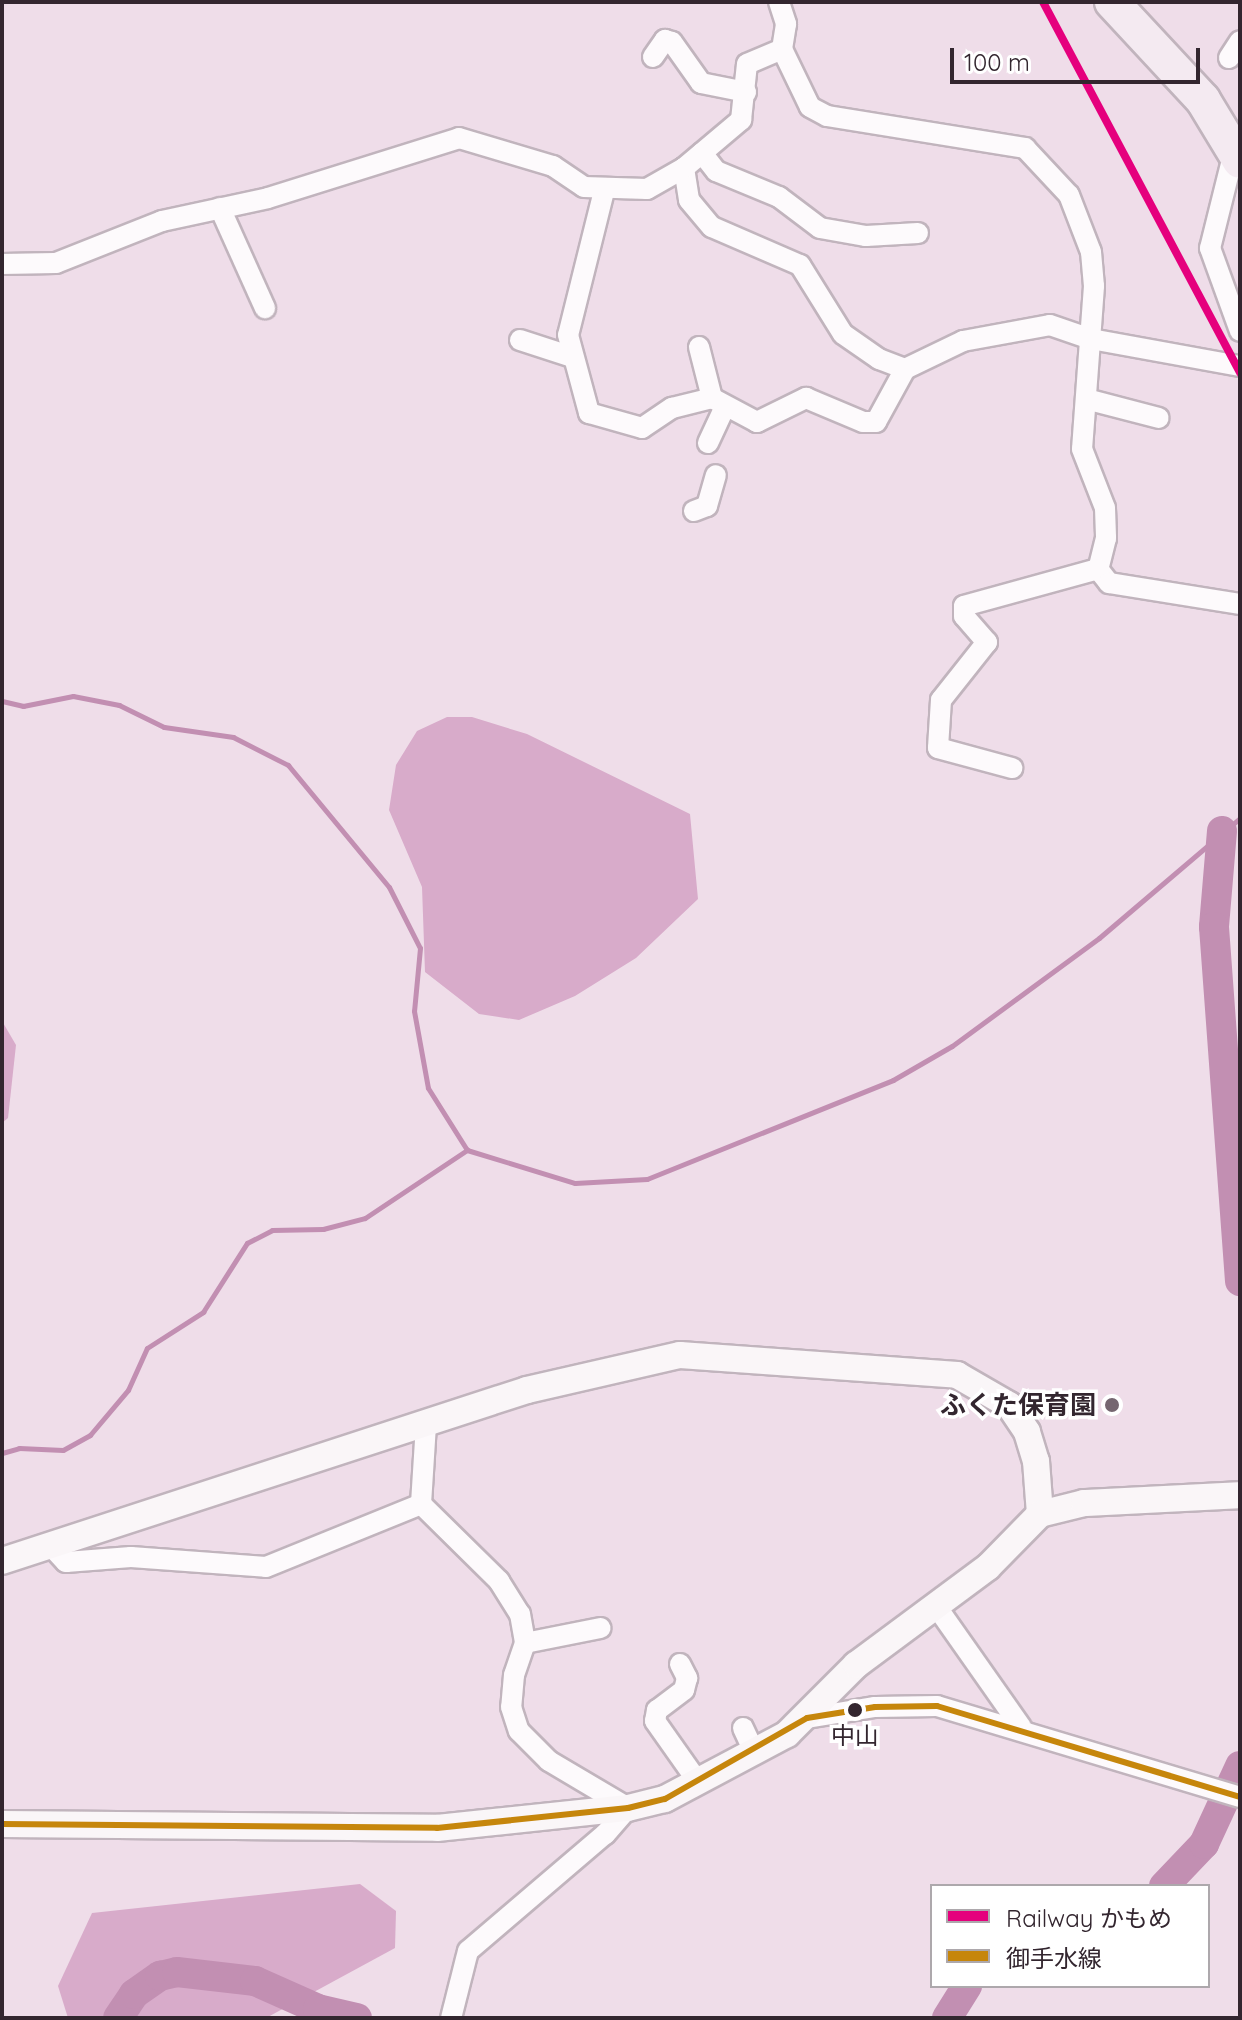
<!DOCTYPE html>
<html>
<head>
<meta charset="utf-8">
<style>
	body { margin:0 }
	#map { position:relative; width:1242px; height:2020px; overflow:hidden; background:#efdde9; font-family:Quicksand,"Noto Sans JP",sans-serif }
	div>[style] { position:absolute }
	.forest>* { inset:0; background:#d8abca }
	.stream>* { height:5px; margin:-2.5px; padding:0 2.5px; transform-origin:2.5px; border-radius:2.5px; background:#c28fb2 }
	.river>* { height:30px; margin:-15px; padding:0 15px; transform-origin:15px; border-radius:15px; background:#c28fb2 }
	.roads { filter:drop-shadow(2px 0 #c1b4bd) drop-shadow(-2px 0 #c1b4bd) drop-shadow(0 2px #c1b4bd) drop-shadow(0 -2px #c1b4bd) }
	.street>* { height:20px; margin:-10px; padding:0 10px; transform-origin:10px; border-radius:10px; background:#fdfafc }
	.secondary>* { height:26px; margin:-13px; padding:0 13px; transform-origin:13px; border-radius:13px; background:#faf6f8 }
	.highway>* { height:34px; margin:-17px; padding:0 17px; transform-origin:17px; border-radius:17px; background:#f4eaf1 }
	.bus-1>* { height:6px; margin:-3px; padding:0 3px; transform-origin:3px; border-radius:3px; background:#c6860c }
	.rail-1>* { height:8px; margin:-4px; padding:0 4px; transform-origin:4px; border-radius:4px; background:#e5007d }
	.dots>* { width:22px; height:22px; translate:-50% -50%; box-sizing:border-box; border:4px solid #fff; border-radius:50% }
	span { translate:-50% -50%; white-space:nowrap; text-align:center; line-height:1.15; -webkit-text-stroke:7px #fff; paint-order:stroke }
	.bus-label { font-size:24px; color:#33262f }
	.poi-label { font-size:26px; color:#33262f; font-weight:700 }
	.right { translate:-100% -50%; text-align:right }
	.frame { position:absolute; inset:0; border:4px solid #33262f; pointer-events:none }
	.legend { position:absolute; left:930px; top:1884px; width:280px; height:104px; box-sizing:border-box; background:#fff; border:2px solid #ada8ac; margin:0; padding:10px 14px; list-style:none; font-size:24px; color:#33262f }
	.legend li { display:flex; align-items:center; gap:16px; height:40px }
	.legend b { width:40px; border:2px solid #ada8ac }
	.scale { position:absolute; left:950px; top:48px; width:250px; height:36px; box-sizing:border-box; border:4px solid #33262f; border-top:0; padding-left:10px; font-size:24px; line-height:28px; white-space:nowrap; color:#33262f; -webkit-text-stroke:6px #fff; paint-order:stroke }
</style>
</head>
<body>
<div id="map">
	<div class="forest">
		<div style="clip-path:polygon(447px 717px,472px 717px,527px 734px,690px 814px,698px 899px,636px 958px,575px 996px,519px 1020px,479px 1014px,425px 972px,422px 887px,389px 810px,396px 765px,417px 731px)"></div>
		<div style="clip-path:polygon(2px 1021px,16px 1045px,8px 1118px,2px 1123px)"></div>
		<div style="clip-path:polygon(360px 1884px,396px 1911px,395px 1948px,266px 2018px,68px 2018px,58px 1986px,92px 1913px)"></div>
	</div>
	<div class="stream">
		<div style="left:2px;top:701px;width:22px;rotate:13deg"></div>
		<div style="left:23px;top:706px;width:51px;rotate:-11.3deg"></div>
		<div style="left:73px;top:696px;width:47px;rotate:11.1deg"></div>
		<div style="left:119px;top:705px;width:50px;rotate:26.1deg"></div>
		<div style="left:164px;top:727px;width:70px;rotate:8.2deg"></div>
		<div style="left:233px;top:737px;width:62px;rotate:27deg"></div>
		<div style="left:288px;top:765px;width:158px;rotate:50.4deg"></div>
		<div style="left:389px;top:887px;width:68px;rotate:63.1deg"></div>
		<div style="left:420px;top:948px;width:63px;rotate:95.4deg"></div>
		<div style="left:414px;top:1011px;width:78px;rotate:79.7deg"></div>
		<div style="left:428px;top:1088px;width:73px;rotate:57.8deg"></div>
		<div style="left:467px;top:1150px;width:113px;rotate:17deg"></div>
		<div style="left:575px;top:1183px;width:72px;rotate:-3.2deg"></div>
		<div style="left:647px;top:1179px;width:265px;rotate:-21.9deg"></div>
		<div style="left:893px;top:1080px;width:68px;rotate:-30deg"></div>
		<div style="left:952px;top:1046px;width:182px;rotate:-36.3deg"></div>
		<div style="left:1099px;top:938px;width:185px;rotate:-40.4deg"></div>
		<div style="left:2px;top:1453px;width:18px;rotate:-16deg"></div>
		<div style="left:19px;top:1448px;width:44px;rotate:2.6deg"></div>
		<div style="left:63px;top:1450px;width:31px;rotate:-29deg"></div>
		<div style="left:90px;top:1435px;width:59px;rotate:-49.8deg"></div>
		<div style="left:128px;top:1390px;width:46px;rotate:-65.7deg"></div>
		<div style="left:147px;top:1348px;width:67px;rotate:-32.7deg"></div>
		<div style="left:203px;top:1312px;width:82px;rotate:-57.5deg"></div>
		<div style="left:247px;top:1243px;width:28px;rotate:-27deg"></div>
		<div style="left:272px;top:1230px;width:51px;rotate:-1.1deg"></div>
		<div style="left:323px;top:1229px;width:43px;rotate:-14.7deg"></div>
		<div style="left:365px;top:1218px;width:123px;rotate:-33.7deg"></div>
	</div>
	<div class="river">
		<div style="left:1222px;top:831px;width:96px;rotate:94.8deg"></div>
		<div style="left:1214px;top:927px;width:355px;rotate:85.8deg"></div>
		<div style="left:1164px;top:1886px;width:58px;rotate:-46.4deg"></div>
		<div style="left:1204px;top:1844px;width:86px;rotate:-65.2deg"></div>
		<div style="left:118px;top:2018px;width:29px;rotate:-56deg"></div>
		<div style="left:134px;top:1994px;width:32px;rotate:-35deg"></div>
		<div style="left:160px;top:1976px;width:17px;rotate:-13deg"></div>
		<div style="left:177px;top:1972px;width:79px;rotate:6.6deg"></div>
		<div style="left:255px;top:1981px;width:69px;rotate:24deg"></div>
		<div style="left:318px;top:2009px;width:40px;rotate:13deg"></div>
		<div style="left:947px;top:2018px;width:38px;rotate:-58deg"></div>
	</div>
	<div class="roads">
		<div class="street">
			<div style="left:779px;top:2px;width:23px;rotate:72deg"></div>
			<div style="left:786px;top:24px;width:25px;rotate:99deg"></div>
			<div style="left:782px;top:49px;width:64px;rotate:64.2deg"></div>
			<div style="left:810px;top:107px;width:19px;rotate:28deg"></div>
			<div style="left:827px;top:116px;width:201px;rotate:9.2deg"></div>
			<div style="left:1025px;top:148px;width:64px;rotate:46.9deg"></div>
			<div style="left:1069px;top:195px;width:61px;rotate:68.9deg"></div>
			<div style="left:1091px;top:252px;width:34px;rotate:85deg"></div>
			<div style="left:1094px;top:286px;width:163px;rotate:94.2deg"></div>
			<div style="left:1082px;top:449px;width:63px;rotate:68.7deg"></div>
			<div style="left:1105px;top:508px;width:30px;rotate:88deg"></div>
			<div style="left:1106px;top:538px;width:32px;rotate:104deg"></div>
			<div style="left:1098px;top:569px;width:139px;rotate:164.6deg"></div>
			<div style="left:964px;top:606px;width:10px;rotate:90deg"></div>
			<div style="left:964px;top:616px;width:35px;rotate:49deg"></div>
			<div style="left:987px;top:642px;width:74px;rotate:128.4deg"></div>
			<div style="left:941px;top:700px;width:48px;rotate:93.6deg"></div>
			<div style="left:938px;top:748px;width:77px;rotate:15.1deg"></div>
			<div style="left:653px;top:57px;width:21px;rotate:-55deg"></div>
			<div style="left:665px;top:40px;width:7px;rotate:16deg"></div>
			<div style="left:672px;top:42px;width:50px;rotate:54.7deg"></div>
			<div style="left:701px;top:83px;width:46px;rotate:11.3deg"></div>
			<div style="left:1229px;top:58px;width:20px;rotate:-57deg"></div>
			<div style="left:1234px;top:152px;width:99px;rotate:104deg"></div>
			<div style="left:1210px;top:248px;width:88px;rotate:70.1deg"></div>
			<div style="left:702px;top:153px;width:23px;rotate:52deg"></div>
			<div style="left:716px;top:171px;width:68px;rotate:22.4deg"></div>
			<div style="left:779px;top:197px;width:51px;rotate:37.1deg"></div>
			<div style="left:820px;top:228px;width:47px;rotate:9.9deg"></div>
			<div style="left:866px;top:236px;width:52px;rotate:-3.3deg"></div>
			<div style="left:684px;top:168px;width:32px;rotate:81deg"></div>
			<div style="left:689px;top:200px;width:35px;rotate:50deg"></div>
			<div style="left:712px;top:227px;width:96px;rotate:23.4deg"></div>
			<div style="left:800px;top:265px;width:81px;rotate:58.1deg"></div>
			<div style="left:843px;top:334px;width:44px;rotate:34.8deg"></div>
			<div style="left:879px;top:359px;width:28px;rotate:21deg"></div>
			<div style="left:905px;top:369px;width:64px;rotate:-25.8deg"></div>
			<div style="left:963px;top:341px;width:88px;rotate:-10.4deg"></div>
			<div style="left:1050px;top:325px;width:43px;rotate:18.9deg"></div>
			<div style="left:1091px;top:339px;width:151px;rotate:10.3deg"></div>
			<div style="left:604px;top:191px;width:148px;rotate:104deg"></div>
			<div style="left:568px;top:335px;width:81px;rotate:74.9deg"></div>
			<div style="left:589px;top:413px;width:55px;rotate:15.8deg"></div>
			<div style="left:642px;top:428px;width:36px;rotate:-34deg"></div>
			<div style="left:672px;top:408px;width:41px;rotate:-14deg"></div>
			<div style="left:220px;top:208px;width:110px;rotate:65.8deg"></div>
			<div style="left:2px;top:264px;width:54px;rotate:-1.1deg"></div>
			<div style="left:56px;top:263px;width:114px;rotate:-21.6deg"></div>
			<div style="left:162px;top:221px;width:108px;rotate:-12.2deg"></div>
			<div style="left:268px;top:198px;width:200px;rotate:-17.4deg"></div>
			<div style="left:459px;top:138px;width:98px;rotate:16.6deg"></div>
			<div style="left:553px;top:166px;width:37px;rotate:34deg"></div>
			<div style="left:584px;top:187px;width:63px;rotate:1.8deg"></div>
			<div style="left:647px;top:189px;width:43px;rotate:-29.6deg"></div>
			<div style="left:684px;top:168px;width:75px;rotate:-40.1deg"></div>
			<div style="left:741px;top:120px;width:56px;rotate:-83.9deg"></div>
			<div style="left:747px;top:64px;width:38px;rotate:-23deg"></div>
			<div style="left:520px;top:340px;width:55px;rotate:18.1deg"></div>
			<div style="left:699px;top:347px;width:53px;rotate:75.7deg"></div>
			<div style="left:712px;top:398px;width:51px;rotate:28.1deg"></div>
			<div style="left:757px;top:422px;width:55px;rotate:-26.1deg"></div>
			<div style="left:806px;top:398px;width:62px;rotate:22.8deg"></div>
			<div style="left:863px;top:422px;width:13px"></div>
			<div style="left:876px;top:422px;width:60px;rotate:-61.3deg"></div>
			<div style="left:1086px;top:399px;width:75px;rotate:14.6deg"></div>
			<div style="left:708px;top:443px;width:40px;rotate:-65deg"></div>
			<div style="left:694px;top:511px;width:14px;rotate:-21deg"></div>
			<div style="left:707px;top:506px;width:32px;rotate:-74deg"></div>
			<div style="left:1098px;top:569px;width:18px;rotate:52deg"></div>
			<div style="left:1109px;top:583px;width:133px;rotate:9.1deg"></div>
			<div style="left:421px;top:1504px;width:110px;rotate:44.6deg"></div>
			<div style="left:499px;top:1581px;width:39px;rotate:58deg"></div>
			<div style="left:520px;top:1614px;width:29px;rotate:80deg"></div>
			<div style="left:525px;top:1643px;width:34px;rotate:109deg"></div>
			<div style="left:514px;top:1675px;width:32px;rotate:95deg"></div>
			<div style="left:511px;top:1707px;width:25px;rotate:72deg"></div>
			<div style="left:519px;top:1731px;width:42px;rotate:45deg"></div>
			<div style="left:549px;top:1761px;width:92px;rotate:30.7deg"></div>
			<div style="left:628px;top:1808px;width:35px;rotate:131deg"></div>
			<div style="left:605px;top:1834px;width:180px;rotate:139.5deg"></div>
			<div style="left:468px;top:1951px;width:69px;rotate:104.2deg"></div>
			<div style="left:51px;top:1546px;width:22px;rotate:47deg"></div>
			<div style="left:66px;top:1562px;width:65px;rotate:-4.4deg"></div>
			<div style="left:131px;top:1557px;width:135px;rotate:4.2deg"></div>
			<div style="left:266px;top:1567px;width:167px;rotate:-22.1deg"></div>
			<div style="left:421px;top:1504px;width:79px;rotate:-86.4deg"></div>
			<div style="left:936px;top:1606px;width:148px;rotate:54.9deg"></div>
			<div style="left:525px;top:1643px;width:77px;rotate:-11.2deg"></div>
			<div style="left:680px;top:1664px;width:16px;rotate:63deg"></div>
			<div style="left:687px;top:1678px;width:12px;rotate:104deg"></div>
			<div style="left:684px;top:1690px;width:34px;rotate:143deg"></div>
			<div style="left:657px;top:1710px;width:11px;rotate:100deg"></div>
			<div style="left:655px;top:1721px;width:75px;rotate:54.8deg"></div>
			<div style="left:807px;top:1718px;width:69px;rotate:-9.2deg"></div>
			<div style="left:875px;top:1707px;width:62px;rotate:-0.9deg"></div>
			<div style="left:937px;top:1706px;width:316px;rotate:16.7deg"></div>
			<div style="left:743px;top:1728px;width:26px;rotate:65deg"></div>
		</div>
		<div class="secondary">
			<div style="left:2px;top:1561px;width:552px;rotate:-18.04deg"></div>
			<div style="left:527px;top:1390px;width:157px;rotate:-12.9deg"></div>
			<div style="left:680px;top:1355px;width:278px;rotate:4.1deg"></div>
			<div style="left:957px;top:1375px;width:60px;rotate:30deg"></div>
			<div style="left:1009px;top:1405px;width:32px;rotate:56deg"></div>
			<div style="left:1027px;top:1432px;width:30px;rotate:73deg"></div>
			<div style="left:1036px;top:1461px;width:53px;rotate:85.7deg"></div>
			<div style="left:2px;top:1824px;width:435px;rotate:0.5deg"></div>
			<div style="left:437px;top:1828px;width:192px;rotate:-6deg"></div>
			<div style="left:628px;top:1808px;width:38px;rotate:-14deg"></div>
			<div style="left:665px;top:1799px;width:138px;rotate:-28deg"></div>
			<div style="left:787px;top:1734px;width:98px;rotate:-45deg"></div>
			<div style="left:856px;top:1665px;width:164px;rotate:-36.6deg"></div>
			<div style="left:988px;top:1567px;width:74px;rotate:-45.5deg"></div>
			<div style="left:1040px;top:1514px;width:45px;rotate:-14deg"></div>
			<div style="left:1084px;top:1503px;width:156px;rotate:-2.9deg"></div>
		</div>
		<div class="highway">
			<div style="left:1112px;top:2px;width:134px;rotate:47.1deg"></div>
			<div style="left:1203px;top:100px;width:71px;rotate:58.8deg"></div>
		</div>
	</div>
	<div class="bus-1">
		<div style="left:2px;top:1824px;width:435px;rotate:0.5deg"></div>
		<div style="left:437px;top:1828px;width:192px;rotate:-6deg"></div>
		<div style="left:628px;top:1808px;width:38px;rotate:-14deg"></div>
		<div style="left:665px;top:1799px;width:163px;rotate:-29.7deg"></div>
		<div style="left:807px;top:1718px;width:69px;rotate:-9.2deg"></div>
		<div style="left:875px;top:1707px;width:62px;rotate:-0.9deg"></div>
		<div style="left:937px;top:1706px;width:316px;rotate:16.7deg"></div>
	</div>
	<div class="rail-1">
		<div style="left:1043px;top:2px;width:420px;rotate:62deg"></div>
	</div>
	<div class="dots">
		<div style="left:1112px;top:1405px;background:#756670"></div>
		<div style="left:855px;top:1710px;background:#33262f"></div>
	</div>
	<div class="bus-label">
		<span style="left:855px;top:1736px">中山</span>
	</div>
	<div class="poi-label">
		<span class="right" style="left:1096px;top:1405px">ふくた保育園</span>
	</div>
	<div class="frame"></div>
	<ul class="legend">
	<li><b style="height:10px;background:#e5007d"></b>Railway かもめ</li>
	<li><b style="height:10px;background:#c6860c"></b>御手水線</li>
	</ul>
	<div class="scale">100 m</div>
</div>
</body>
</html>
